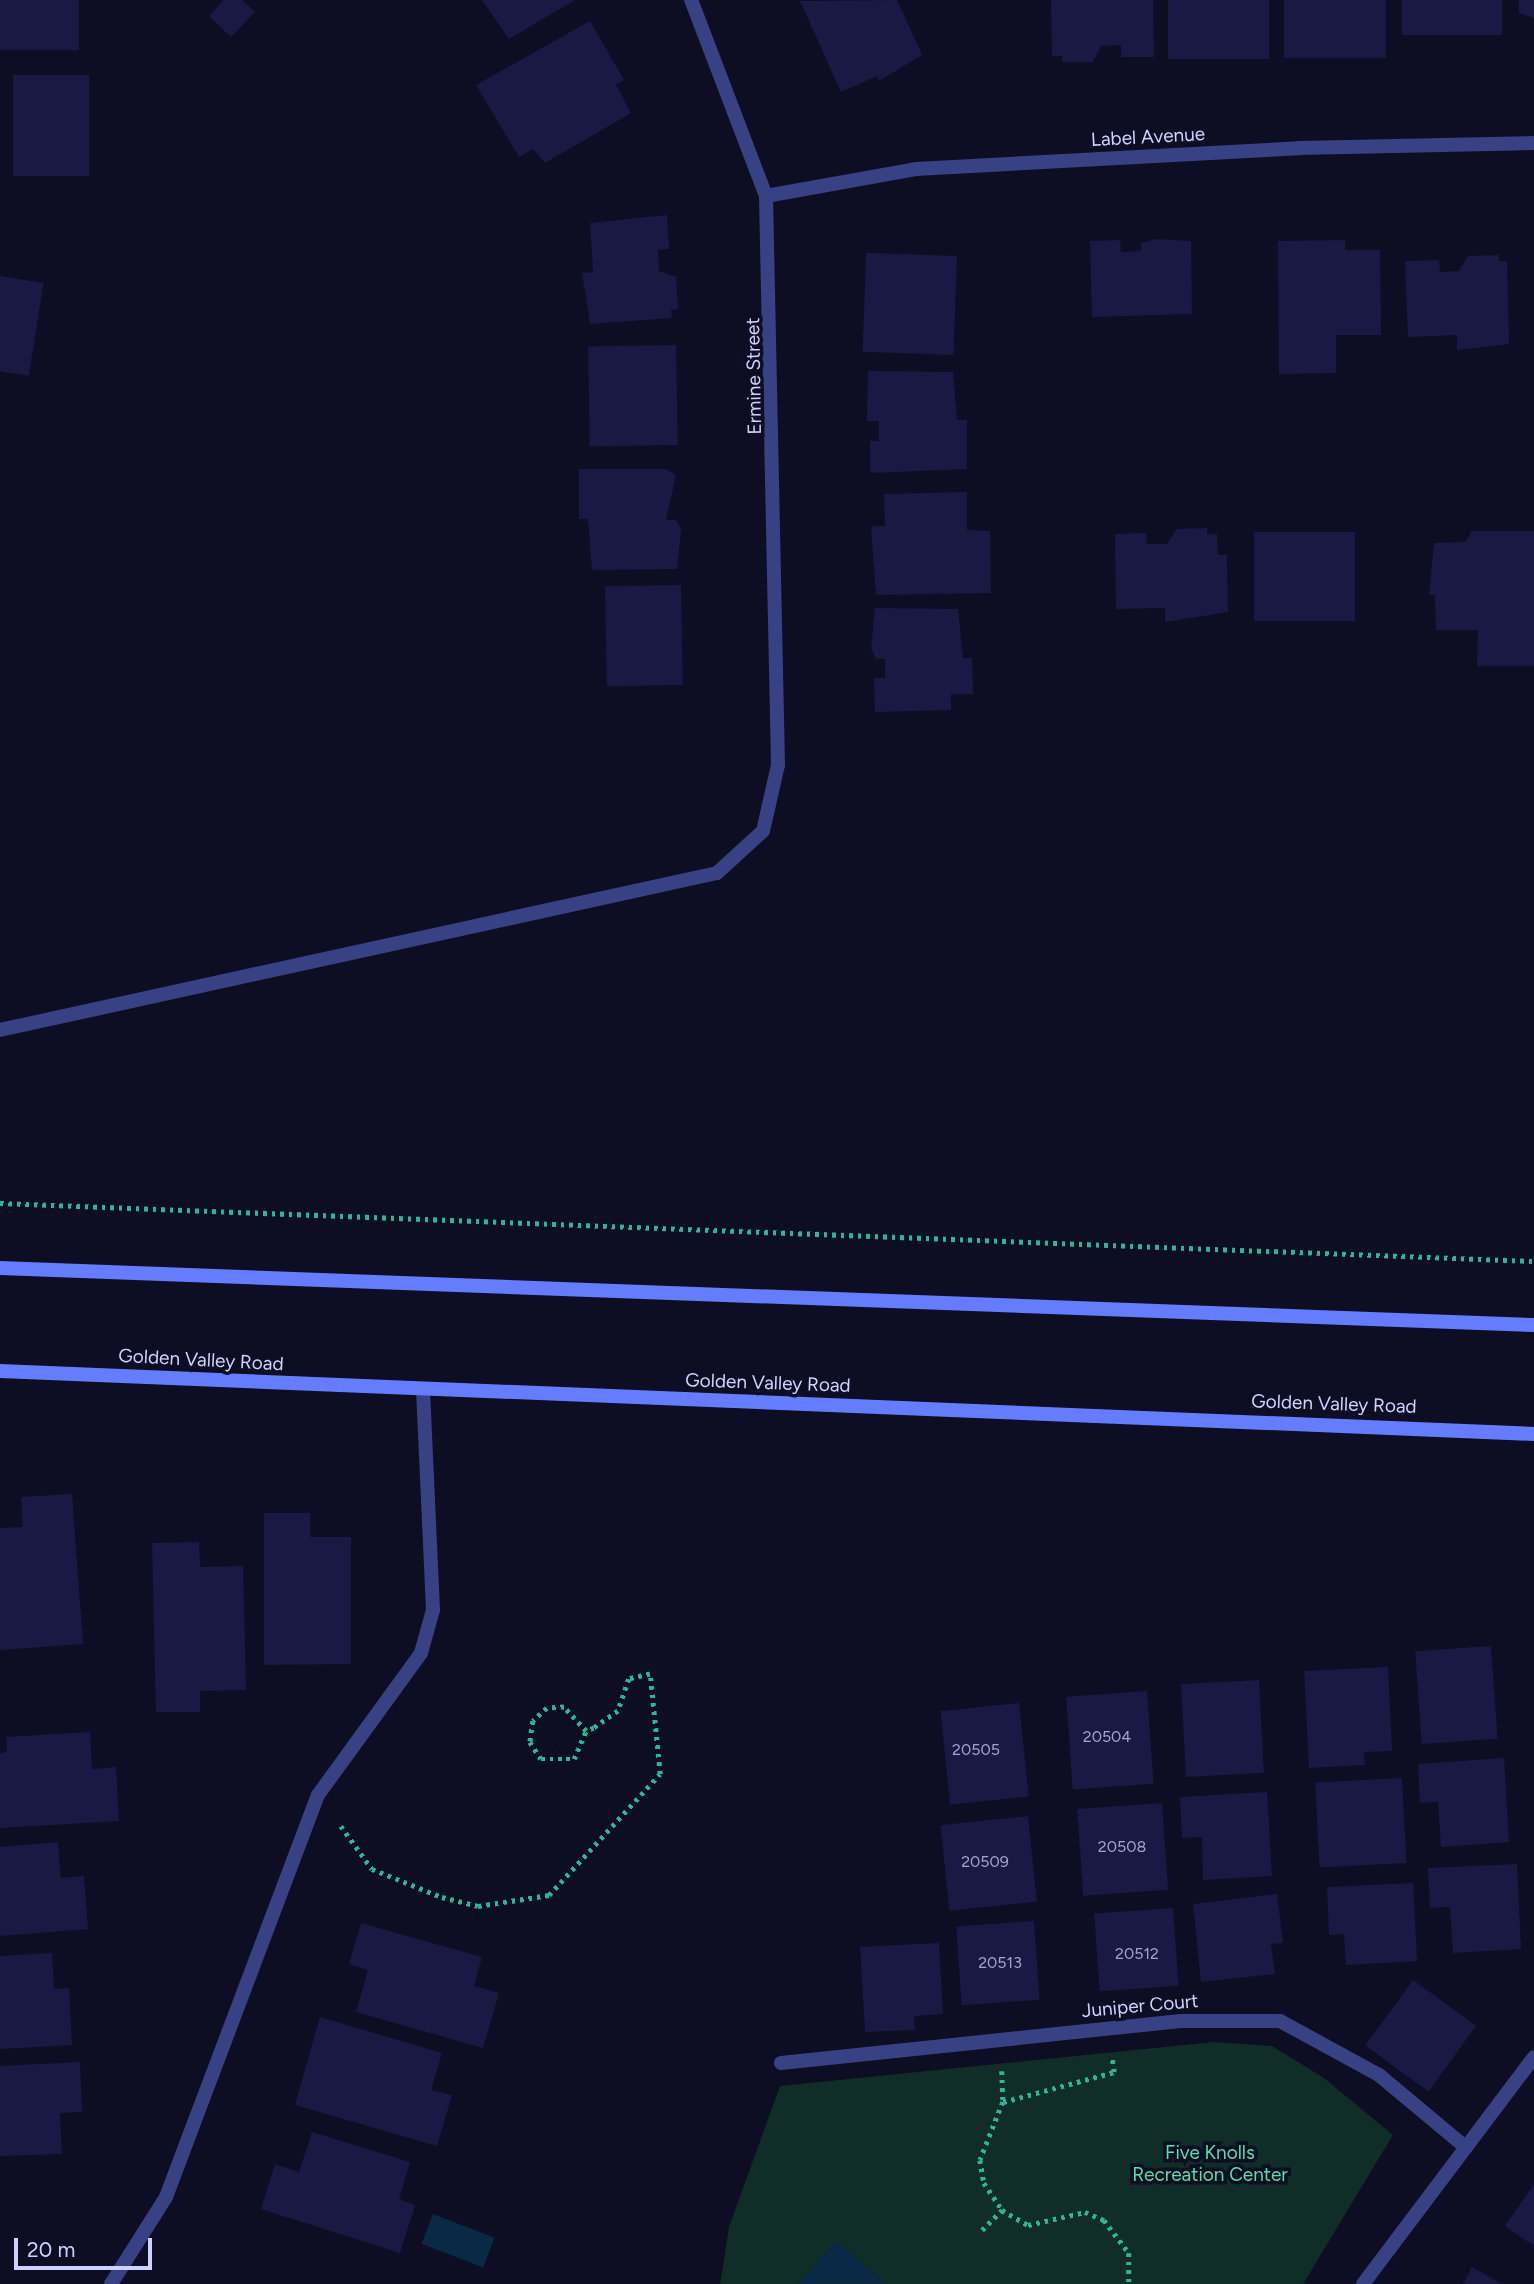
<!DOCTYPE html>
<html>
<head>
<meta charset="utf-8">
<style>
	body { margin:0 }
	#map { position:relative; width:1534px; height:2284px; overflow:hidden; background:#0d0d23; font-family:Figtree,sans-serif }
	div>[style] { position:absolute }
	.green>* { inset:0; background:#102d27 }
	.water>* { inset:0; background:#0a2944; transform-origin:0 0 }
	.building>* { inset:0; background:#1a1944; transform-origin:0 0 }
	.path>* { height:4.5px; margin-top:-2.25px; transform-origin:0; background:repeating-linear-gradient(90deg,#2cb696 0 3.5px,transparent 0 8.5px) }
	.lane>* { height:14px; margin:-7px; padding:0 7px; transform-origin:7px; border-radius:7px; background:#374183 }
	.street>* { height:14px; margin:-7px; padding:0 7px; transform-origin:7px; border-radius:7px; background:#374183 }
	.secondary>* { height:14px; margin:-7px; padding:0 7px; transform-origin:7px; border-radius:7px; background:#667cff }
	span { translate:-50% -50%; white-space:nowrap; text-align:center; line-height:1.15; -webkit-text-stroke:7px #0d0d23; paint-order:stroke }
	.number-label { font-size:16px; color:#a2a4d0 }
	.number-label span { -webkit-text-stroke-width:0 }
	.street-label { font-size:19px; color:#cfd2ff }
	.park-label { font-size:19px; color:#58e1a7 }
	.scale { position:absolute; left:14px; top:2238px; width:138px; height:32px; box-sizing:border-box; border:4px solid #cfd2ff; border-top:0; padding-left:9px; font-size:21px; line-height:24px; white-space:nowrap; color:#cfd2ff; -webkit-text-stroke:5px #0d0d23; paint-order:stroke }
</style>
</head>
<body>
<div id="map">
	<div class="green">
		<div style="clip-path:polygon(1214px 2042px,1272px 2046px,1324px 2078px,1393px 2135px,1303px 2284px,720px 2284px,729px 2227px,780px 2086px)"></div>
	</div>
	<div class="water">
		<div style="left:433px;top:2214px;width:66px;height:32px;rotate:21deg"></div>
		<div style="clip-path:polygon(837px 2241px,885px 2283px,798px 2284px)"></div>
	</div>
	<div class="building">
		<div style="left:0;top:0;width:79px;height:50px"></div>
		<div style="clip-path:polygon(224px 0,242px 0,255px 12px,231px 37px,209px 16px)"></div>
		<div style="clip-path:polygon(482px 0,575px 0,509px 39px)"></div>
		<div style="clip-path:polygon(897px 0,922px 55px,879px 81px,877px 76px,841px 92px,800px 1px)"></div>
		<div style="clip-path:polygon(1051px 0,1153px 0,1154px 57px,1121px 57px,1121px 45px,1101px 46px,1093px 62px,1062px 62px,1062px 56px,1052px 56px)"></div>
		<div style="left:1168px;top:0;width:101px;height:59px"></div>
		<div style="left:1284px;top:0;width:102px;height:58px"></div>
		<div style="left:1402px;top:0;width:100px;height:35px"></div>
		<div style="clip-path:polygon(1519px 0,1534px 0,1534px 18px,1519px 13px)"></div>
		<div style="clip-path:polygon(590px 21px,624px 80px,616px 85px,631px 113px,545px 163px,533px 149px,519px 157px,476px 85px)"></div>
		<div style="left:13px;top:75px;width:76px;height:101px"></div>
		<div style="clip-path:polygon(667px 215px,669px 249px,658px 250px,659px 271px,676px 277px,678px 309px,671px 310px,672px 318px,590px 324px,582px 273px,593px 272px,590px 223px)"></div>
		<div style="clip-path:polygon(1156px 239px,1191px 241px,1192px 314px,1092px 317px,1090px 241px,1120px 240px,1121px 252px,1141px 251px,1141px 243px)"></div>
		<div style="clip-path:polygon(1345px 240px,1345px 250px,1380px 250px,1381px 335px,1336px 335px,1336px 373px,1279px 374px,1278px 241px)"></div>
		<div style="clip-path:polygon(1499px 255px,1499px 261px,1507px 261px,1509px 344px,1457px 350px,1457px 335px,1408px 337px,1405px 261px,1439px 260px,1440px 272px,1459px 271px,1468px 256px)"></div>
		<div style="left:957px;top:256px;width:99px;height:91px;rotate:92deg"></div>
		<div style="left:0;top:276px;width:44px;height:94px;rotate:9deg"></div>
		<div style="left:676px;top:345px;width:100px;height:88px;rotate:89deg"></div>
		<div style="clip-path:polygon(868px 371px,953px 372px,957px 420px,967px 420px,967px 469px,870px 473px,870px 441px,879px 441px,879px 421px,867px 421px)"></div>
		<div style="clip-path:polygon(579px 469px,666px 469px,676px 475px,666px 520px,676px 520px,681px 529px,677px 569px,592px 570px,588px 519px,579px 519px)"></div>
		<div style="clip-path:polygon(967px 492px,967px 530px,990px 531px,991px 593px,876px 595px,871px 526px,885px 526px,884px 494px)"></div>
		<div style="clip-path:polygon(1207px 528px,1207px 534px,1217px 534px,1218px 555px,1227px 555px,1228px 612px,1165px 622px,1165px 608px,1116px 609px,1115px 534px,1146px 533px,1147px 544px,1167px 544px,1177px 529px)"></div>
		<div style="clip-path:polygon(1472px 531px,1534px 531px,1534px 666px,1477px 666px,1478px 630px,1436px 630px,1435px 595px,1429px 595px,1434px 543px,1465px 542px)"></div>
		<div style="left:1254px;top:532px;width:101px;height:89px"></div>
		<div style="left:681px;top:585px;width:100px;height:76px;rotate:89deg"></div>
		<div style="clip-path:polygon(875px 608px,958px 609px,963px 658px,972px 658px,973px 694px,951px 694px,951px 710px,875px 712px,874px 678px,885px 678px,885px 659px,876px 659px,871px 649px)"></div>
		<div style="clip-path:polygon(72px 1494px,83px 1644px,0 1650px,0 1528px,23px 1527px,21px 1497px)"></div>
		<div style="clip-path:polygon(264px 1513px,310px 1513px,310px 1537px,351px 1537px,351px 1664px,264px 1665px)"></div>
		<div style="clip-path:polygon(199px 1542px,200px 1567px,243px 1566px,246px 1690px,200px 1691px,200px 1712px,156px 1712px,152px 1543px)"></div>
		<div style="left:1491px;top:1646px;width:93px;height:76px;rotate:86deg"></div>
		<div style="clip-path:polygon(1388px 1667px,1392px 1751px,1364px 1752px,1365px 1765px,1309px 1768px,1304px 1671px)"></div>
		<div style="left:1259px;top:1680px;width:93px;height:78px;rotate:87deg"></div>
		<div style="left:1147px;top:1691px;width:93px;height:81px;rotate:86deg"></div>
		<div style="left:1019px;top:1703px;width:94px;height:79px;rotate:84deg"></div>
		<div style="clip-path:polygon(90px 1732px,92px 1769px,116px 1767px,119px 1821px,0 1828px,0 1753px,7px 1752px,6px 1737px)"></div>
		<div style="clip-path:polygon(1504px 1758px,1509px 1842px,1441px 1847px,1438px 1802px,1420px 1803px,1418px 1764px)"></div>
		<div style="left:1402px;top:1778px;width:85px;height:87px;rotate:87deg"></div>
		<div style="clip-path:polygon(1267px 1792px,1272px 1876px,1203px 1880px,1202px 1837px,1182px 1838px,1180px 1797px)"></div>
		<div style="left:1162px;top:1803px;width:87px;height:85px;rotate:86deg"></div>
		<div style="left:1028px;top:1816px;width:86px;height:88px;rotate:84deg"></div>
		<div style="clip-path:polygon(58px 1842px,61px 1878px,84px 1876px,88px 1929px,0 1936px,0 1847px)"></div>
		<div style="clip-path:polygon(1517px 1864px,1521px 1949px,1453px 1953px,1450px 1907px,1430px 1908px,1428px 1868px)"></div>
		<div style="clip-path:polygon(1413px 1883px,1417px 1961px,1346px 1965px,1344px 1934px,1329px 1935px,1327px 1887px)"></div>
		<div style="clip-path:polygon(1277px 1894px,1283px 1943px,1271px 1944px,1275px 1974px,1201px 1982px,1193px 1904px)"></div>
		<div style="left:1173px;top:1908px;width:78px;height:79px;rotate:86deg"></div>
		<div style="left:1034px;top:1921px;width:79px;height:78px;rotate:86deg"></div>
		<div style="clip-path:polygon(361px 1923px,482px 1957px,474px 1986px,499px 1993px,483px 2048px,356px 2012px,368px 1970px,349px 1964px)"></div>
		<div style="clip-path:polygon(939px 1943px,943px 2014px,914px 2016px,915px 2030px,865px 2032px,860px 1947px)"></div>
		<div style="clip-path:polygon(52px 1953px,54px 1989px,69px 1988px,72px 2045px,0 2049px,0 1956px)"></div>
		<div style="left:1413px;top:1980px;width:78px;height:81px;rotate:36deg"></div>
		<div style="clip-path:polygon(320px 2017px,442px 2053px,431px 2090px,452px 2095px,437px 2146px,295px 2105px)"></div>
		<div style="clip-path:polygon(80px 2062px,82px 2112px,60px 2113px,62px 2154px,0 2156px,0 2066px)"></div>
		<div style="clip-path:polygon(312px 2132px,410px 2162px,399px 2199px,415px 2205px,400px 2253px,261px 2209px,275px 2164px,299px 2172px)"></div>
		<div style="clip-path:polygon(1534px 2184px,1534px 2246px,1505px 2226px)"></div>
		<div style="clip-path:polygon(1472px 2267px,1502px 2284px,1463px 2284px)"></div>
	</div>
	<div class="path">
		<div style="left:0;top:1203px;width:1535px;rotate:2.17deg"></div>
		<div style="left:341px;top:1826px;width:53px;rotate:54.2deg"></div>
		<div style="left:372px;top:1869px;width:75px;rotate:21.8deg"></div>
		<div style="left:442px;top:1897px;width:37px;rotate:14deg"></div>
		<div style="left:478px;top:1906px;width:72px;rotate:-8.8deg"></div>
		<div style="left:549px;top:1895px;width:164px;rotate:-47.5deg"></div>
		<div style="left:660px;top:1774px;width:100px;rotate:-95.7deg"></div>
		<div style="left:650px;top:1674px;width:22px;rotate:167deg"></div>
		<div style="left:629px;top:1679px;width:34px;rotate:109deg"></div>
		<div style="left:618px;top:1711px;width:29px;rotate:145deg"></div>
		<div style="left:594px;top:1728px;width:9px;rotate:159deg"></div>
		<div style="left:586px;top:1731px;width:33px;rotate:-133deg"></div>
		<div style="left:564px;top:1707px;width:17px;rotate:177deg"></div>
		<div style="left:547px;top:1708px;width:19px;rotate:137deg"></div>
		<div style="left:533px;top:1721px;width:21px;rotate:98deg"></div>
		<div style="left:530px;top:1742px;width:20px;rotate:57deg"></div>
		<div style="left:541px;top:1759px;width:33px"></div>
		<div style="left:574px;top:1759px;width:30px;rotate:-67deg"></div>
		<div style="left:1002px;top:2071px;width:31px;rotate:88deg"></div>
		<div style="left:1003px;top:2102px;width:62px;rotate:111.6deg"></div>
		<div style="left:980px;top:2160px;width:23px;rotate:80deg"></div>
		<div style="left:984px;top:2183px;width:32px;rotate:56deg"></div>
		<div style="left:1002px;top:2210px;width:30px;rotate:30deg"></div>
		<div style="left:1028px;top:2225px;width:58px;rotate:-12.8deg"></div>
		<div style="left:1085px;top:2212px;width:21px;rotate:23deg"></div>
		<div style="left:1104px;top:2220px;width:41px;rotate:52.9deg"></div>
		<div style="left:1129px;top:2253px;width:31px;rotate:90deg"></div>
		<div style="left:1003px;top:2102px;width:115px;rotate:-15.1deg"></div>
		<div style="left:1114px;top:2072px;width:14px;rotate:-98deg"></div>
		<div style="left:982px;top:2230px;width:28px;rotate:-45deg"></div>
	</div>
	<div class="lane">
		<div style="left:318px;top:1795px;width:175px;rotate:-54deg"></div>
		<div style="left:421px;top:1653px;width:45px;rotate:-74.4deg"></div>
		<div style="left:433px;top:1610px;width:221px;rotate:-92.6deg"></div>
	</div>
	<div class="street">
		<div style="left:766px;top:196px;width:152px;rotate:-10.2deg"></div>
		<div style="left:916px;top:169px;width:384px;rotate:-3.1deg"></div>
		<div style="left:1299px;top:148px;width:235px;rotate:-1.2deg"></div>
		<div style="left:0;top:1030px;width:734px;rotate:-12.35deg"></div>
		<div style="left:717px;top:873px;width:62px;rotate:-42.4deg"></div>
		<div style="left:763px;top:831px;width:68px;rotate:-77.2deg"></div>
		<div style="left:778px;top:765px;width:569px;rotate:-91.21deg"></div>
		<div style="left:766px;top:196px;width:210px;rotate:-110.9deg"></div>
		<div style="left:781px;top:2063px;width:402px;rotate:-6deg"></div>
		<div style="left:1181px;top:2021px;width:99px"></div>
		<div style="left:1280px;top:2021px;width:113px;rotate:28.6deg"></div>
		<div style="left:1379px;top:2075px;width:109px;rotate:39.8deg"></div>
		<div style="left:111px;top:2284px;width:103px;rotate:-57.7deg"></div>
		<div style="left:166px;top:2197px;width:430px;rotate:-69.3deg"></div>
		<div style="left:1363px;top:2284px;width:284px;rotate:-53deg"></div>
	</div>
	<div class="secondary">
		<div style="left:0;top:1268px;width:1535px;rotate:2.13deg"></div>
		<div style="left:0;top:1371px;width:1535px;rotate:2.35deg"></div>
	</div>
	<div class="number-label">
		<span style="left:1107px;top:1737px">20504</span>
		<span style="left:976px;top:1750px">20505</span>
		<span style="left:1122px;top:1847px">20508</span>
		<span style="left:985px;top:1862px">20509</span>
		<span style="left:1137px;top:1954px">20512</span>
		<span style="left:1000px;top:1963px">20513</span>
	</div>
	<div class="street-label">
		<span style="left:1148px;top:137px;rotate:-3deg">Label Avenue</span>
		<span style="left:754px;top:376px;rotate:-91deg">Ermine Street</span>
		<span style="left:201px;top:1360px;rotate:3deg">Golden Valley Road</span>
		<span style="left:768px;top:1383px;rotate:2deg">Golden Valley Road</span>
		<span style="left:1334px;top:1404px;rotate:2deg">Golden Valley Road</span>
		<span style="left:1140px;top:2006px;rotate:-5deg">Juniper Court</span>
	</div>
	<div class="park-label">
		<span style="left:1210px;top:2164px">Five Knolls<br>Recreation Center</span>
	</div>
	<div class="scale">20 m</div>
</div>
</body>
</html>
